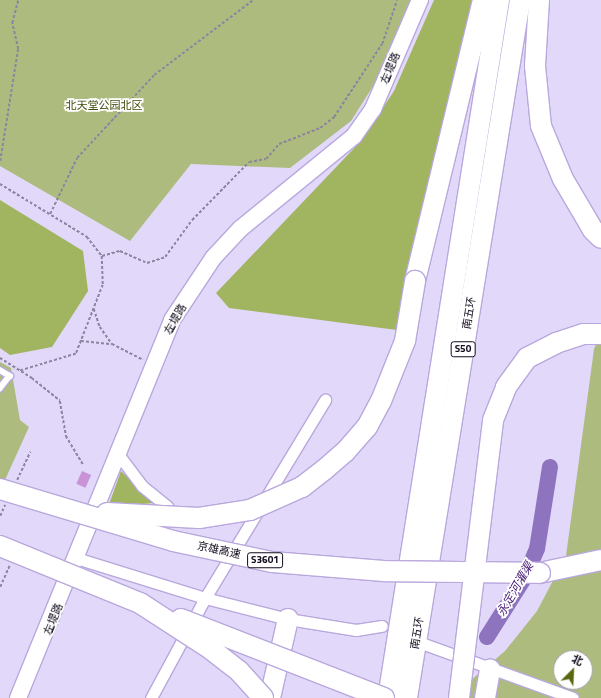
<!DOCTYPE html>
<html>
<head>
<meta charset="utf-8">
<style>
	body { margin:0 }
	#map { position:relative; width:601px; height:698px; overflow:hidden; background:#e2d8f9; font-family:"Titillium Web","Noto Sans SC",sans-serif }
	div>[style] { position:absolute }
	.green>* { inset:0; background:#adbc7e }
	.forest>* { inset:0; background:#a1b45f }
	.river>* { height:16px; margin:-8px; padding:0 8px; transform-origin:8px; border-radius:8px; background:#8e74be }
	.building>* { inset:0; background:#ca93d8; transform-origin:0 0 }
	.path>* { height:1.5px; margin-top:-0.75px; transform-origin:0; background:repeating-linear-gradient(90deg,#8d849f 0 3px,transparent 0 5px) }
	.roads { filter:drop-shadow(1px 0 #b9a8dd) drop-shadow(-1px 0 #b9a8dd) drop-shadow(0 1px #b9a8dd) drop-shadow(0 -1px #b9a8dd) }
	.lane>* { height:5.5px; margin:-2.75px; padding:0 2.75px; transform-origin:2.75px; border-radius:2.75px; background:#fff }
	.street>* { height:11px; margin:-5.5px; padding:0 5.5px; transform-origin:5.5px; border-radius:5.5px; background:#fff }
	.secondary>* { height:16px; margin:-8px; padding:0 8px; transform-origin:8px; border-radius:8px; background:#fff }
	.highway>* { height:20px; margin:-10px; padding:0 10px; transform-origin:10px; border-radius:10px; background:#fff }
	.bridges { filter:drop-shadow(1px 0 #b9a8dd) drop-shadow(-1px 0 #b9a8dd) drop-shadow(0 1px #b9a8dd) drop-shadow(0 -1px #b9a8dd) }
	.highway-bridge>* { height:20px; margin:-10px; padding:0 10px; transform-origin:10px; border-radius:10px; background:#fff }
	span { translate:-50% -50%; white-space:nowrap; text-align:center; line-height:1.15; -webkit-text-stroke:3.5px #fff; paint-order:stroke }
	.shield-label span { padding:1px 3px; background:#fff; border:1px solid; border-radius:3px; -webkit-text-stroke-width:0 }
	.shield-label { font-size:10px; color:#120b1d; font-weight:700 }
	.street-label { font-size:11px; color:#120b1d }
	.park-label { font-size:11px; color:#424d0d }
	.water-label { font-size:12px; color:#431a74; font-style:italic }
	.north { position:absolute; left:553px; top:650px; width:40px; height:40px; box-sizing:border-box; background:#fff; border:1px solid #a09da5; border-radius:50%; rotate:24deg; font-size:11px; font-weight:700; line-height:16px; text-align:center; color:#120b1d }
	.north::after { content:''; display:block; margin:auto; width:14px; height:18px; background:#586710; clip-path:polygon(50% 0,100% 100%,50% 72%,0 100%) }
</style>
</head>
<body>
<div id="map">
	<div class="green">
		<div style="clip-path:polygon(0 0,412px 0,377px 80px,351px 121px,290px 168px,191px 164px,130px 241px,0 166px)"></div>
		<div style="clip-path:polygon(evenodd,601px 333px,601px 698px,461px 698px,463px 687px,505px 651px,537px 611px,566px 556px,594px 349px,601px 333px,561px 658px,585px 658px,585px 682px,561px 682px,561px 658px)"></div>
		<div style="clip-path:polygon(0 362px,11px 368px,20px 420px,29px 427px,0 491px)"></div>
	</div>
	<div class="forest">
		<div style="clip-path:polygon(434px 0,475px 0,412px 332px,229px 308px,216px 293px,361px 141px,394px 91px)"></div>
		<div style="clip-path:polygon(0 200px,83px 251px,88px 291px,52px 347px,10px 355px,0 348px)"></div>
		<div style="clip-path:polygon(121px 471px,154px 503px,108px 507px)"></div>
	</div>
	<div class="river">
		<div style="left:487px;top:637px;width:71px;rotate:-57.7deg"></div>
		<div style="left:525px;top:577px;width:30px;rotate:-67deg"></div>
		<div style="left:537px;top:549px;width:83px;rotate:-81deg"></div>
	</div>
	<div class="building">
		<div style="left:82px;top:471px;width:10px;height:14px;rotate:24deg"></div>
	</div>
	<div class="path">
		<div style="left:0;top:161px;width:113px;rotate:-80.9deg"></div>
		<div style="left:18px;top:49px;width:27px;rotate:-103deg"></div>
		<div style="left:12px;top:23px;width:24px;rotate:-75deg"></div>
		<div style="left:0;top:184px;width:102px;rotate:31.3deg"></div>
		<div style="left:87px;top:237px;width:24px;rotate:52deg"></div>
		<div style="left:102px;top:256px;width:29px;rotate:88deg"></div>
		<div style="left:103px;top:285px;width:74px;rotate:111.4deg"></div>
		<div style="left:76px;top:354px;width:59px;rotate:163.1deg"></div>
		<div style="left:50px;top:214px;width:62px;rotate:-64.3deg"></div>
		<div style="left:77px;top:158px;width:113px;rotate:-47.1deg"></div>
		<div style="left:154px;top:75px;width:124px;rotate:-37.1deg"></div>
		<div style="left:102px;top:256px;width:19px;rotate:-16deg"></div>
		<div style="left:120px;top:251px;width:30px;rotate:24deg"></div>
		<div style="left:147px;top:263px;width:19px;rotate:-18deg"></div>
		<div style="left:165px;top:257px;width:46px;rotate:-53.9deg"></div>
		<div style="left:192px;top:220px;width:81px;rotate:-45.5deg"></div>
		<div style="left:249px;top:162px;width:17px;rotate:-10deg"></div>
		<div style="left:266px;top:159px;width:20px;rotate:-49deg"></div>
		<div style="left:279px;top:144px;width:44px;rotate:-21.3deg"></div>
		<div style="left:320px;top:128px;width:18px;rotate:-38deg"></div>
		<div style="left:334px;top:117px;width:87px;rotate:-56.7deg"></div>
		<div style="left:382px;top:44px;width:46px;rotate:-71.2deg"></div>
		<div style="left:94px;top:309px;width:19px;rotate:72deg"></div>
		<div style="left:100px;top:327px;width:21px;rotate:55deg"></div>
		<div style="left:81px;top:341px;width:31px;rotate:6deg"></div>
		<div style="left:112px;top:344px;width:35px;rotate:27deg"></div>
		<div style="left:0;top:358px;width:38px;rotate:32deg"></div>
		<div style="left:32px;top:378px;width:36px;rotate:39deg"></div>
		<div style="left:60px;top:401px;width:36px;rotate:80deg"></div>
		<div style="left:66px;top:436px;width:33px;rotate:59deg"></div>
		<div style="left:17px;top:480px;width:31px;rotate:-65deg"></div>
		<div style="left:0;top:516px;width:12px;rotate:-66deg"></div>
		<div style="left:0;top:587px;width:24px;rotate:-66deg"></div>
	</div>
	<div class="roads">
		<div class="lane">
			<div style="left:0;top:370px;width:12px;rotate:31deg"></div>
			<div style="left:10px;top:376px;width:16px;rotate:128deg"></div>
		</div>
		<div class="street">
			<div style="left:118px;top:454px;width:40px;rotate:53deg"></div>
			<div style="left:142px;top:486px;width:33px;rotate:39deg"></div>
			<div style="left:76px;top:558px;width:135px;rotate:17.2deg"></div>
			<div style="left:205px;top:598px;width:86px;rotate:14.2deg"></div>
			<div style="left:288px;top:619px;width:69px;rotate:9.2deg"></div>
			<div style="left:356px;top:630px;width:26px;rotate:-9deg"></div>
			<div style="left:424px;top:644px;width:158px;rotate:19.9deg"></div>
			<div style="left:151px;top:698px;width:114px;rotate:-61.6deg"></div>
			<div style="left:205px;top:598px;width:232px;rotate:-58.8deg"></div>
		</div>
		<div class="secondary">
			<div style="left:18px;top:698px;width:408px;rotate:-67.8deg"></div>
			<div style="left:172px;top:320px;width:74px;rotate:-56.5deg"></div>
			<div style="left:213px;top:258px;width:40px;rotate:-47deg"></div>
			<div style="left:240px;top:229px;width:147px;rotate:-39.2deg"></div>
			<div style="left:354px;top:136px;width:33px;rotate:-55deg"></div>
			<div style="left:373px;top:109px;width:119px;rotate:-66.7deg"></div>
		</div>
		<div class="highway">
			<div style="left:539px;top:0;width:66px;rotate:93.5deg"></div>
			<div style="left:535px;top:66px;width:60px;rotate:84.3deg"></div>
			<div style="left:541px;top:126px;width:57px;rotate:67.5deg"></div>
			<div style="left:563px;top:179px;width:59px;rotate:59.5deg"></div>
			<div style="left:593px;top:230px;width:11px;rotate:45deg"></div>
			<div style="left:415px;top:281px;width:289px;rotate:-76.4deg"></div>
			<div style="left:540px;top:573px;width:62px;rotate:-12deg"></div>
			<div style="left:270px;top:698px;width:81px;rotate:-77.2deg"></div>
			<div style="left:388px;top:698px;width:707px;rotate:-80.96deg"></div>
			<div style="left:407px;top:698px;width:707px;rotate:-80.8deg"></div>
			<div style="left:485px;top:698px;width:29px;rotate:-80deg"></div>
		</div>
	</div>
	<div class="bridges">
		<div class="highway-bridge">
			<div style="left:0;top:489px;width:181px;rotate:16.7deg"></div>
			<div style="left:173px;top:541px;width:101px;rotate:12deg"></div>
			<div style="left:272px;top:562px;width:112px;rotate:4.6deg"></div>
			<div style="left:384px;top:571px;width:156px;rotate:0.7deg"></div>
			<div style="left:107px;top:513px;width:92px;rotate:3.1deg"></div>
			<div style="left:199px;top:518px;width:52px;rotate:-8.9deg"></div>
			<div style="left:250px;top:510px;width:57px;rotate:-23.9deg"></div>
			<div style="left:302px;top:487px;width:28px;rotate:-38deg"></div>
			<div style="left:324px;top:470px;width:28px;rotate:-41deg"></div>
			<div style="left:345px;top:452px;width:33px;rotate:-49deg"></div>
			<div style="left:367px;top:427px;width:30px;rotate:-62deg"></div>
			<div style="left:381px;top:401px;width:65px;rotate:-68.2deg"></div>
			<div style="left:405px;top:341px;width:61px;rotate:-80.5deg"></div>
			<div style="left:0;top:546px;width:151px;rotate:22.2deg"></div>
			<div style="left:140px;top:603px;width:86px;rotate:33.1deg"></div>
			<div style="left:212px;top:650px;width:34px;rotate:38deg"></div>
			<div style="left:239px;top:671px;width:36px;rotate:48deg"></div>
			<div style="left:181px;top:619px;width:218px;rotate:21.3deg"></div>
			<div style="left:459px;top:698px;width:280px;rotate:-83deg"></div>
			<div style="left:493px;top:420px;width:35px;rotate:-68deg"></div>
			<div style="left:506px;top:387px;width:36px;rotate:-54deg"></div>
			<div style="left:527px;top:358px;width:33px;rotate:-27deg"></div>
			<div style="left:556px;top:343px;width:28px;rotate:-18deg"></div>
			<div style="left:583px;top:334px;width:18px"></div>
		</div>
	</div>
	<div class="shield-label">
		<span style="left:463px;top:349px">S50</span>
		<span style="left:265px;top:560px">S3601</span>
	</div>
	<div class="street-label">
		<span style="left:390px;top:68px;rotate:-67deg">左堤路</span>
		<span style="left:469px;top:313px;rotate:-81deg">南五环</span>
		<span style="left:175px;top:319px;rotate:-60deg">左堤路</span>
		<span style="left:219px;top:550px;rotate:12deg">京雄高速</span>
		<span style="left:53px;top:619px;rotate:-68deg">左堤路</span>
		<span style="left:417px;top:633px;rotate:-81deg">南五环</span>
	</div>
	<div class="park-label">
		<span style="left:104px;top:105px">北天堂公园北区</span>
	</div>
	<div class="water-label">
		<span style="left:515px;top:589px;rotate:-60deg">永定河灌渠</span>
	</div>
	<div class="north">北</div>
</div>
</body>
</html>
